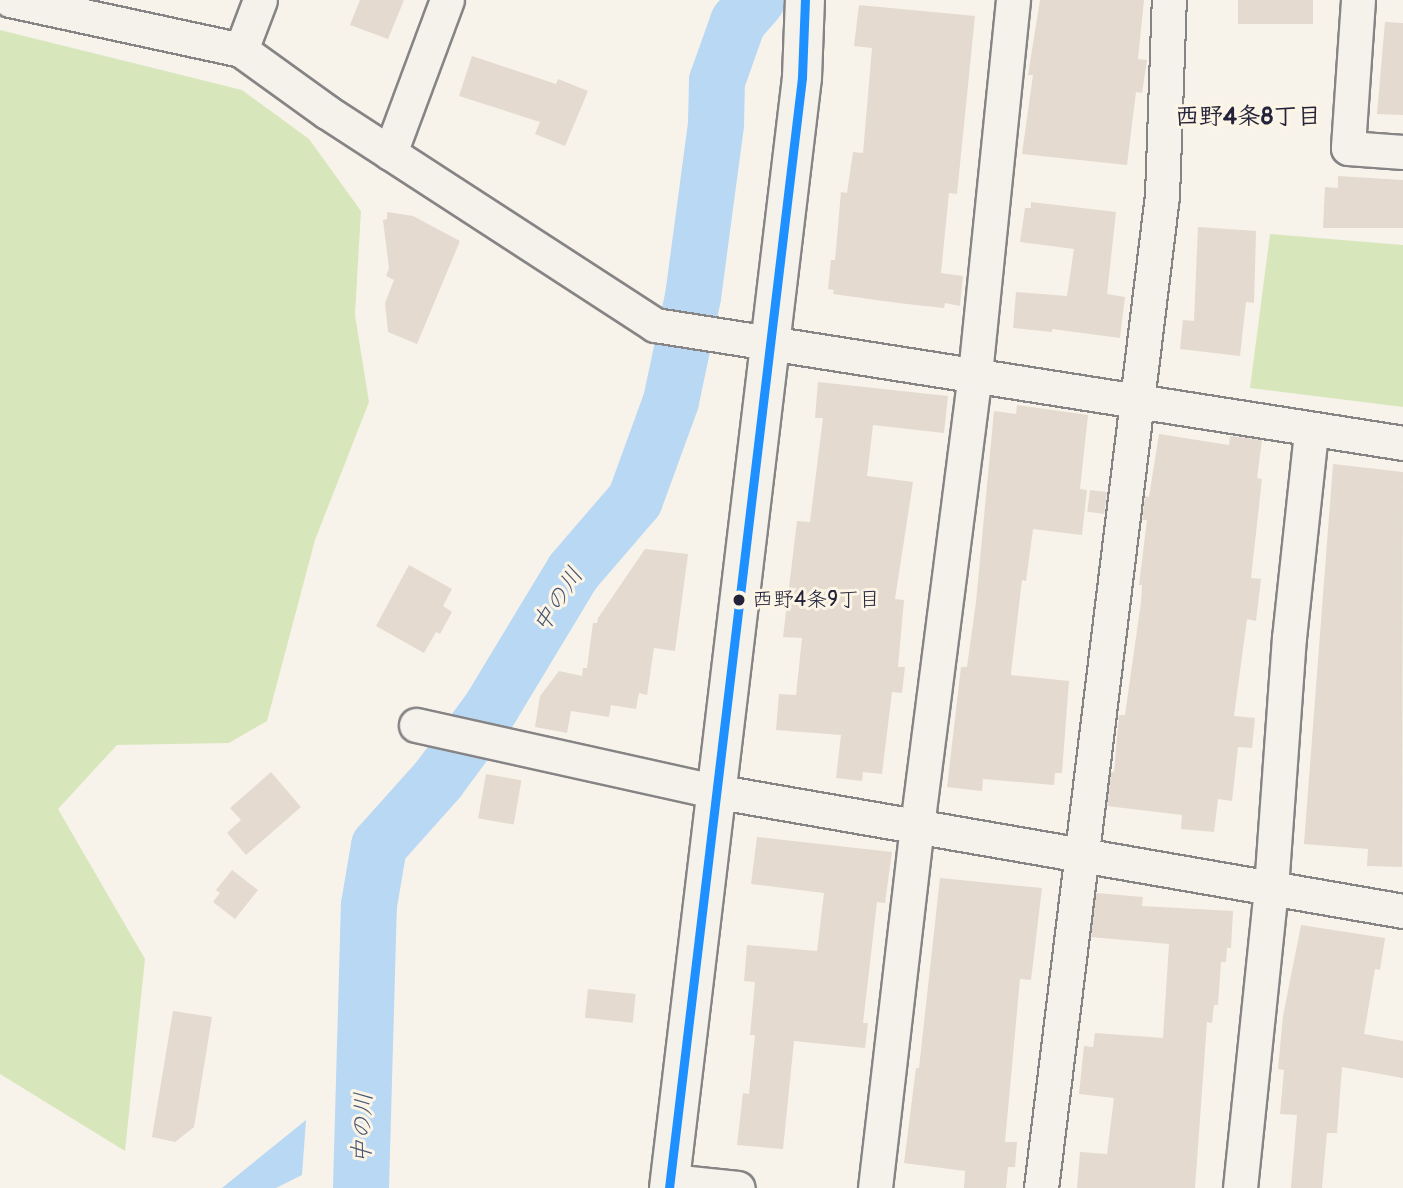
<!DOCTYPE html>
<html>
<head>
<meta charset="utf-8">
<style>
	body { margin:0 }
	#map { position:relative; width:1403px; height:1188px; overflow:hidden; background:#f7f3ea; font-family:Pangolin,"Klee One",sans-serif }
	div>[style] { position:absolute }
	.green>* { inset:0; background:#d8e7bb }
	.water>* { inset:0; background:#b8d8f4 }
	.river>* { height:56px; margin:-28px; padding:0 28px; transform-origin:28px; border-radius:28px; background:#b8d8f4 }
	.building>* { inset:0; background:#e4dacf; transform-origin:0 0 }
	.roads { filter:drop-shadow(2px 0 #868485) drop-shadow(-2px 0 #868485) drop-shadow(0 2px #868485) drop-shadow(0 -2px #868485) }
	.minor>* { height:33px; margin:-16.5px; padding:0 16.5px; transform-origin:16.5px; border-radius:16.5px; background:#f5f2ec }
	.tertiary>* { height:38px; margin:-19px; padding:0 19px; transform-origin:19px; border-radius:19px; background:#f5f2ec }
	.bus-1>* { height:9px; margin:-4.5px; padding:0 4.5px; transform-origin:4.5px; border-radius:4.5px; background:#1e90ff }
	.dots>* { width:19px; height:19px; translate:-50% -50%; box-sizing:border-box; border:4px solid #fcf5e5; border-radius:50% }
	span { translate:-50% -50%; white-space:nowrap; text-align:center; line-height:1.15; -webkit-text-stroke:6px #fcf5e5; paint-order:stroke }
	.bus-label { font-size:21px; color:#22223b }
	.left { translate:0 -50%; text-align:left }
	.neighbourhood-label { font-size:24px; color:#22223b; font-weight:700 }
	.water-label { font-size:24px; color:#475574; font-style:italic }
</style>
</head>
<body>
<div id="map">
	<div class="green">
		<div style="clip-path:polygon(0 30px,242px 90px,309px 139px,361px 211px,355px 315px,369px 402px,315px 540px,267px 721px,229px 743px,117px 745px,58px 809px,145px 959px,125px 1151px,0 1074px)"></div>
		<div style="clip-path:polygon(1270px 234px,1403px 245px,1403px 407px,1250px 388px)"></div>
	</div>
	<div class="water">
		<div style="clip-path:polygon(306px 1120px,302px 1175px,276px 1188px,222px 1188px)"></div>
	</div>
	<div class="river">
		<div style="left:361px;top:1188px;width:283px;rotate:-88.4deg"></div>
		<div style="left:369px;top:905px;width:60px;rotate:-80.4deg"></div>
		<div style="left:379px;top:846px;width:89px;rotate:-48.2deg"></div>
		<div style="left:438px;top:780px;width:89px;rotate:-53.6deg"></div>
		<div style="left:491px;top:708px;width:159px;rotate:-58.9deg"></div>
		<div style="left:573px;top:572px;width:95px;rotate:-49.3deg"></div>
		<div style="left:635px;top:500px;width:105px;rotate:-70deg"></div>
		<div style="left:671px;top:401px;width:106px;rotate:-78.1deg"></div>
		<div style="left:693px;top:297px;width:175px;rotate:-82.4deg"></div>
		<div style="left:716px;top:124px;width:43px;rotate:-88.7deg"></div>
		<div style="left:717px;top:81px;width:63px;rotate:-70.4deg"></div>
		<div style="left:738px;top:22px;width:29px;rotate:-49deg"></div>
	</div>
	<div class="building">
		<div style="clip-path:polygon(360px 0,404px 0,388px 39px,350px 25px)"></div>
		<div style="clip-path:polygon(1040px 0,1144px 0,1138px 59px,1147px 60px,1142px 93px,1136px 92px,1127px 165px,1022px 154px,1033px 75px,1028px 75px)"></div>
		<div style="left:1238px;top:0;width:75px;height:24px"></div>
		<div style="clip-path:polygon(859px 5px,975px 16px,957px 194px,949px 193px,941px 273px,963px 276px,960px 306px,945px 303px,944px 308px,898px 303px,833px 294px,834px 290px,828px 289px,831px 260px,835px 260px,841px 192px,847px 193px,853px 152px,863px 153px,872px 48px,854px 46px)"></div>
		<div style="clip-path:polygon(1385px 22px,1403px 23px,1403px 115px,1377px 114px)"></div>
		<div style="clip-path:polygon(472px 56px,556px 84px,558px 79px,588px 91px,565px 146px,535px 134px,540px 122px,459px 96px)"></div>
		<div style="clip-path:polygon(1338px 176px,1403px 180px,1403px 228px,1323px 228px,1325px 187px,1338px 188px)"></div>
		<div style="clip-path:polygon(1031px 202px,1116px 212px,1107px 294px,1125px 297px,1120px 338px,1052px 329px,1052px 332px,1013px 328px,1016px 292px,1067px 296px,1074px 249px,1020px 242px,1025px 208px,1031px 208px)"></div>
		<div style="clip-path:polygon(387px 212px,413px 216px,460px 241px,417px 344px,388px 332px,385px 303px,394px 280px,386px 276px,389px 268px,383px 220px,387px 219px)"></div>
		<div style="clip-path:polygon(1198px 227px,1256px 231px,1254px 303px,1246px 302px,1240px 356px,1180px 349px,1183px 320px,1194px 321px)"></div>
		<div style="clip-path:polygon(818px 382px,948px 396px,944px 433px,873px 425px,867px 476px,913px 482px,895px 599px,904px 600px,898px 667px,905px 667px,902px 693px,892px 692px,882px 774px,863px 772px,862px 781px,836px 778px,841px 735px,776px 730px,779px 694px,796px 695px,802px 638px,783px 637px,797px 521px,810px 522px,823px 418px,815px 418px)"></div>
		<div style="clip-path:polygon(1017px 405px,1088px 415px,1080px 489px,1087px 490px,1082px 535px,1033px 529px,1026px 581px,1022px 580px,1011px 673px,1011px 675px,1069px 681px,1062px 773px,1055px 773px,1054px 785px,983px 779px,982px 791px,947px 787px,961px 667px,967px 667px,976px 602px,994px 411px,1016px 414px)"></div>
		<div style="clip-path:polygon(1159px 434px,1229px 445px,1230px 436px,1262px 440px,1257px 478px,1262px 479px,1251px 578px,1261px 579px,1256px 621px,1247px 619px,1234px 716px,1255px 718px,1252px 748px,1238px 747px,1232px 801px,1218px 799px,1214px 832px,1181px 829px,1182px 815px,1107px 806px,1111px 772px,1114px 772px,1119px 715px,1125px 715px,1141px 602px,1142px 585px,1139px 585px,1147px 520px,1142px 520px,1145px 496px,1149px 497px)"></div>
		<div style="clip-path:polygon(1333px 464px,1403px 472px,1402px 867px,1367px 866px,1368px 849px,1304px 844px)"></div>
		<div style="left:1090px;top:490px;width:17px;height:22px;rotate:7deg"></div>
		<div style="clip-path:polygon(645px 549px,688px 554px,675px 651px,654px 648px,647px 695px,639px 693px,636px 709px,611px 705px,609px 717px,571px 711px,567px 733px,535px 727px,540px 696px,559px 671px,582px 676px,583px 668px,587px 668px,593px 623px,597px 623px,598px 618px)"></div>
		<div style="clip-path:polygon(409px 565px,452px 589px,443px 606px,452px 612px,440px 634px,436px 632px,424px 653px,376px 626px)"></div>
		<div style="clip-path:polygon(271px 772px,301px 807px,246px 855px,227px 833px,241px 820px,230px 808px)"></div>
		<div style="left:486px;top:774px;width:36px;height:45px;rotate:10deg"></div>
		<div style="clip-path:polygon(757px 837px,892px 852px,885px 903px,877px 902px,863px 1023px,868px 1023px,865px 1048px,794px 1041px,783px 1149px,737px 1145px,743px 1093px,749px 1094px,755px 1035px,750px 1035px,755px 982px,744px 981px,747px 945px,817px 951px,824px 893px,751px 884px)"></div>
		<div style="clip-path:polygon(232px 870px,258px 890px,235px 919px,213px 902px,220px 893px,216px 890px)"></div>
		<div style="clip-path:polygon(940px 878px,1042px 888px,1031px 980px,1020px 979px,1005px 1142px,1017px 1142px,1015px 1167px,1008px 1167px,1006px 1188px,964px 1188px,965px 1171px,904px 1163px,916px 1068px,919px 1068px)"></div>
		<div style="clip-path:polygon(1096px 893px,1143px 897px,1142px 906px,1233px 911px,1231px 948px,1227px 948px,1226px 962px,1221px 962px,1218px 1005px,1214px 1005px,1212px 1023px,1207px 1022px,1195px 1188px,1077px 1188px,1080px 1152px,1107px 1154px,1114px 1098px,1079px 1094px,1084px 1046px,1093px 1047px,1095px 1033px,1163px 1038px,1169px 944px,1091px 937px)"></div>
		<div style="clip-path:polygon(1301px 925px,1385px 938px,1380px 970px,1375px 969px,1364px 1034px,1403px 1041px,1403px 1078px,1342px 1067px,1337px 1133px,1327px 1133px,1322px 1188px,1291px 1188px,1297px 1115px,1280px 1114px,1284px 1070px,1278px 1069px,1283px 1016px)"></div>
		<div style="left:588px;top:989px;width:48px;height:29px;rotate:6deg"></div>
		<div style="clip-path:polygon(173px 1011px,212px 1017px,194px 1127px,175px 1142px,152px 1137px)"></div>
	</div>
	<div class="roads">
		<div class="minor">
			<div style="left:10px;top:0;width:236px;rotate:12.2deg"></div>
			<div style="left:241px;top:50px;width:106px;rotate:35.8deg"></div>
			<div style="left:327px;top:112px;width:391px;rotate:33deg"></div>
			<div style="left:655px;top:325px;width:757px;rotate:8.96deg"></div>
			<div style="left:1358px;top:0;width:148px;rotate:93.9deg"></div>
			<div style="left:1348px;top:148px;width:55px;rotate:4.2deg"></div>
			<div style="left:241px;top:50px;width:53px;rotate:-69.2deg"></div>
			<div style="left:390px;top:153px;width:163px;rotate:-69.6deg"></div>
			<div style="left:416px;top:725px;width:305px;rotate:12.5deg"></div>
			<div style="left:714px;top:791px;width:699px;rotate:9.88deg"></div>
			<div style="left:670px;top:1181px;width:68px;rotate:5.9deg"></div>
			<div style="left:875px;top:1188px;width:364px;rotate:-83.4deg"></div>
			<div style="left:917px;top:826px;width:456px;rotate:-82.7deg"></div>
			<div style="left:975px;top:374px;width:376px;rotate:-84.2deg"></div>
			<div style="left:1041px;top:1188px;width:999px;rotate:-83.05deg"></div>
			<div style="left:1162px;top:196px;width:196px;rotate:-88deg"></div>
			<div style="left:1240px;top:1188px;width:302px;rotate:-84.1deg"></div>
			<div style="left:1271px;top:888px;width:251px;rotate:-85.9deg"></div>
			<div style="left:1289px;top:638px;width:208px;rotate:-83.9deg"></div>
		</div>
		<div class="tertiary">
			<div style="left:669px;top:1188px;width:1119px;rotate:-83.17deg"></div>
			<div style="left:802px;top:77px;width:77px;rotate:-87.8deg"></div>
		</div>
	</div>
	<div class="bus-1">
		<div style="left:669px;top:1188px;width:1119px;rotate:-83.17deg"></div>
		<div style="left:802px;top:77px;width:77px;rotate:-87.8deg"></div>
	</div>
	<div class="dots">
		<div style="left:739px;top:600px;background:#22223b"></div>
	</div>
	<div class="bus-label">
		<span class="left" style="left:752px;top:600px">西野4条9丁目</span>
	</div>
	<div class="neighbourhood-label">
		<span style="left:1248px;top:117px">西野4条8丁目</span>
	</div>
	<div class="water-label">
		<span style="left:558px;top:600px;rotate:-57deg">中の川</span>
		<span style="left:363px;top:1128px;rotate:-88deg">中の川</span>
	</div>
</div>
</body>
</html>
